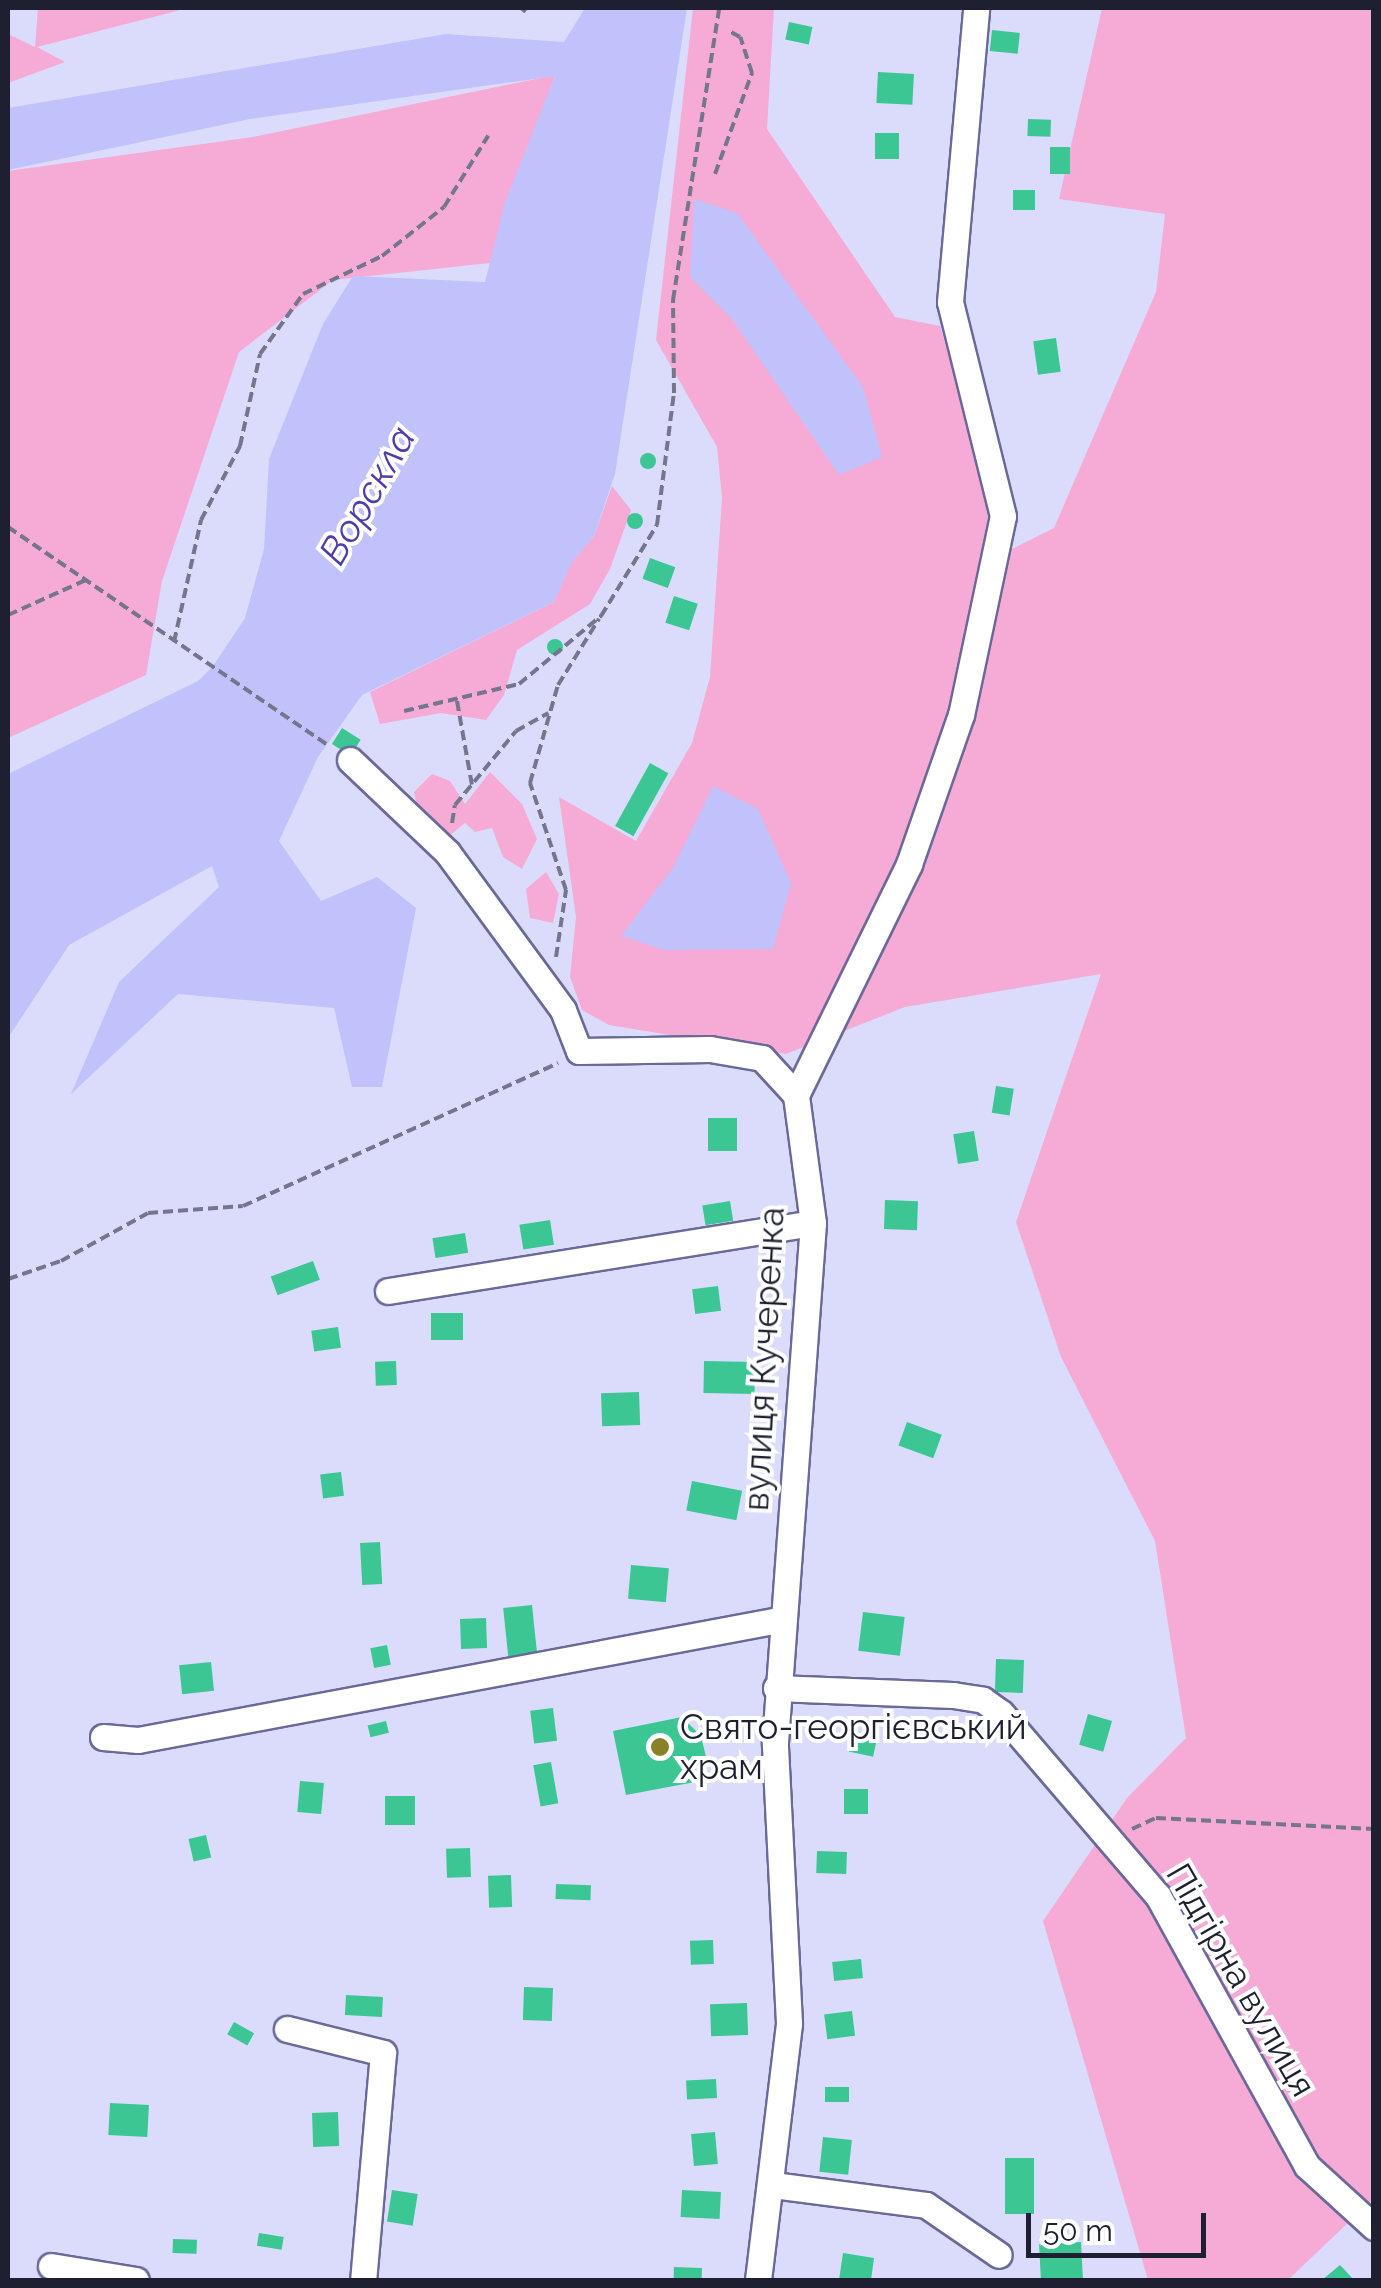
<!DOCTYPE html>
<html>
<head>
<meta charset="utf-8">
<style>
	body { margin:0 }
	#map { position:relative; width:1381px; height:2288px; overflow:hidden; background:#dbdcfc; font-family:Raleway,sans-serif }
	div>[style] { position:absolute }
	.green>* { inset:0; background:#f5abd5 }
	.water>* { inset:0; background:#c1c1fc }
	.building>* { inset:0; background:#3cc694; transform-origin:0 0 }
	.round { border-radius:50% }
	.path>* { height:4px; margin-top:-2px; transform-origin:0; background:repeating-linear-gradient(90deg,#75758e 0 10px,transparent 0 15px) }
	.roads { filter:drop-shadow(2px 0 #6a6999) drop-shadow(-2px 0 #6a6999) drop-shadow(0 2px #6a6999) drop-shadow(0 -2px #6a6999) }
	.minor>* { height:25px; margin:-12.5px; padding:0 12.5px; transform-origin:12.5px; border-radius:12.5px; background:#fff }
	.dots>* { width:28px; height:28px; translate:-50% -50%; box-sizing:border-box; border:5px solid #fff; border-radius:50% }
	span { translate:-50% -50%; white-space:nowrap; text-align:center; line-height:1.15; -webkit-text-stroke:8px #fff; paint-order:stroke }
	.street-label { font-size:35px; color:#1f1f32 }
	.poi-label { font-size:35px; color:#1f1f32 }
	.left { translate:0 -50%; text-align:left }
	.water-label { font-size:38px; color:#4f3dab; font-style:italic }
	.frame { position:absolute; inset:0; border:10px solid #1f1f32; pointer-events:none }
	.scale { position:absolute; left:1026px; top:2213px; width:180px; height:45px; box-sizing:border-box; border:5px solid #1f1f32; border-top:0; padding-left:12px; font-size:30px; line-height:35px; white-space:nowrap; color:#1f1f32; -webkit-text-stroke:8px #fff; paint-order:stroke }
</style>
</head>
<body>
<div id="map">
	<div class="green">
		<div style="clip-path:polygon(38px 8px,188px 8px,37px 47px,65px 62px,8px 83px,8px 34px,35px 47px)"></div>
		<div style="clip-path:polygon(693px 8px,774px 8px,767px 129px,895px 317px,940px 326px,1006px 552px,1054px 528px,1156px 292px,1165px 214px,1059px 199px,1102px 8px,1373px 8px,1374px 2198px,1288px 2280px,1148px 2280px,1043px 1921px,1127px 1798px,1186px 1738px,1155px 1541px,1061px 1357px,1016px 1222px,1101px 974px,905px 1007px,786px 1054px,609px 1025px,582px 1010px,570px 977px,576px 917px,559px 797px,636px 841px,692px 743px,710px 677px,722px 498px,717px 447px,656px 340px)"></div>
		<div style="clip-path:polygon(555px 75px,490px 263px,333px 280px,239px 352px,162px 581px,146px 675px,8px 738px,8px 171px,253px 137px)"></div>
		<div style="clip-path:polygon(612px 486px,631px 510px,610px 569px,590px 604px,517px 650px,504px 695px,486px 720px,441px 713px,380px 724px,370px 692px,554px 602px,571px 562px,594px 536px)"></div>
		<div style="clip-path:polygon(490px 772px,522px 804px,537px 839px,522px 869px,503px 857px,492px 828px,475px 832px,465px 823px,443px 841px,421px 824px,414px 792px,432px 774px,450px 781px,465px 804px)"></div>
		<div style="clip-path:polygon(546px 872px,559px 894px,553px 923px,530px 918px,526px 889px)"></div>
	</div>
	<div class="water">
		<div style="clip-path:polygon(585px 8px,687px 8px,615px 474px,594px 536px,572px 562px,554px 602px,362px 695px,318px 757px,279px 841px,321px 901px,377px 877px,416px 908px,382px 1087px,352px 1087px,334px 1008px,178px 994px,71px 1094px,119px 982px,219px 887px,212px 866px,69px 945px,8px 1038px,8px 774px,198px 681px,213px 666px,245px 618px,264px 549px,269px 459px,323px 324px,353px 276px,485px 282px,505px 202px,555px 76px,250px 119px,8px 170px,8px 108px,446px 34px,564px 42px)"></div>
		<div style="clip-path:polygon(694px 199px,737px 213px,863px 387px,882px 457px,839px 475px,732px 319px,690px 277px)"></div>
		<div style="clip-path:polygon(713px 786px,758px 809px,791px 884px,773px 949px,664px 950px,621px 936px,673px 868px)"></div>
	</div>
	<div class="building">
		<div style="left:789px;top:22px;width:24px;height:18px;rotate:12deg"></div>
		<div style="left:992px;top:30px;width:28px;height:21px;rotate:6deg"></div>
		<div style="left:878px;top:72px;width:36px;height:31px;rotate:3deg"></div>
		<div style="left:1028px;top:119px;width:23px;height:17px;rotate:2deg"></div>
		<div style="left:875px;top:133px;width:24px;height:26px"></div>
		<div style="left:1050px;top:147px;width:20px;height:27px"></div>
		<div style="left:1035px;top:190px;width:20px;height:22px;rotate:90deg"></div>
		<div style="left:1056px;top:338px;width:34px;height:23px;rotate:82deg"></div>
		<div class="round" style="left:640px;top:453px;width:16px;height:16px"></div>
		<div class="round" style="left:627px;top:513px;width:16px;height:16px"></div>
		<div style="left:650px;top:558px;width:27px;height:22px;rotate:20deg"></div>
		<div style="left:674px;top:596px;width:25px;height:28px;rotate:18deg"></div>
		<div class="round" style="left:547px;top:639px;width:16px;height:16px"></div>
		<div style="left:342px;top:728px;width:22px;height:19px;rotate:32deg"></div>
		<div style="left:650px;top:763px;width:21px;height:72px;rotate:29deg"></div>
		<div style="left:996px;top:1086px;width:18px;height:27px;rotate:9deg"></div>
		<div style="left:708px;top:1118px;width:29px;height:33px"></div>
		<div style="left:974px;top:1131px;width:30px;height:21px;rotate:81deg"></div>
		<div style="left:885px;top:1200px;width:33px;height:29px;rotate:2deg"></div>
		<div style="left:730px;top:1201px;width:20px;height:28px;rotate:81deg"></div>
		<div style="left:550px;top:1220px;width:25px;height:31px;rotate:81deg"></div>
		<div style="left:465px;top:1233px;width:20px;height:33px;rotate:81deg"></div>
		<div style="left:313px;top:1261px;width:20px;height:45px;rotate:70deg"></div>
		<div style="left:718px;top:1286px;width:25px;height:26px;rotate:83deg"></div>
		<div style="left:431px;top:1313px;width:32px;height:27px"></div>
		<div style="left:338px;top:1327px;width:21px;height:27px;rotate:82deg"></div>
		<div style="left:396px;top:1361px;width:24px;height:21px;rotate:88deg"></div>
		<div style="left:704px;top:1361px;width:51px;height:32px;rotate:1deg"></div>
		<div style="left:639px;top:1392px;width:33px;height:38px;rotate:88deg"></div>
		<div style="left:907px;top:1422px;width:37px;height:25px;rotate:20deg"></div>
		<div style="left:341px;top:1472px;width:24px;height:21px;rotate:83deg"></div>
		<div style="left:692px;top:1481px;width:51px;height:30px;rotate:11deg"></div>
		<div style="left:380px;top:1542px;width:42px;height:20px;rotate:87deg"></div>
		<div style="left:631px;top:1565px;width:38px;height:34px;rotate:5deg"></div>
		<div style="left:532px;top:1605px;width:49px;height:29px;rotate:84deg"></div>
		<div style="left:863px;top:1612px;width:42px;height:39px;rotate:7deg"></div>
		<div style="left:486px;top:1618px;width:30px;height:26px;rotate:88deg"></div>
		<div style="left:387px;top:1645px;width:20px;height:17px;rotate:79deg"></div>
		<div style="left:996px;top:1659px;width:28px;height:33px;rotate:2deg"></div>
		<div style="left:211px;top:1662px;width:29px;height:32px;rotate:84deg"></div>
		<div style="left:553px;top:1708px;width:33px;height:23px;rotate:83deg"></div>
		<div style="left:1088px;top:1714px;width:25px;height:32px;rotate:16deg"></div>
		<div style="clip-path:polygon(682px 1717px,701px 1736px,706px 1757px,695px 1782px,626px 1795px,613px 1731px)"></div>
		<div style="left:386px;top:1721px;width:12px;height:19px;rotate:76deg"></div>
		<div style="left:853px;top:1731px;width:25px;height:21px;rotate:12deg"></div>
		<div style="left:551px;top:1762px;width:42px;height:18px;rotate:80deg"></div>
		<div style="left:300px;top:1781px;width:24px;height:31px;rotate:5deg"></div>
		<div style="left:844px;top:1789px;width:24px;height:25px"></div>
		<div style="left:385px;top:1796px;width:30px;height:29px"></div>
		<div style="left:206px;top:1835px;width:23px;height:18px;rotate:77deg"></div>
		<div style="left:470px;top:1848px;width:29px;height:24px;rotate:88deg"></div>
		<div style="left:817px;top:1851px;width:30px;height:22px;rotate:2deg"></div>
		<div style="left:511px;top:1875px;width:32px;height:23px;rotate:88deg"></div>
		<div style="left:556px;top:1884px;width:35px;height:15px;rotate:2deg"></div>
		<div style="left:713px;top:1940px;width:24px;height:23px;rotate:88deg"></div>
		<div style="left:861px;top:1959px;width:19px;height:29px;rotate:84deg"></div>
		<div style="left:524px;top:1987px;width:29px;height:33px;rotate:2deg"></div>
		<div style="left:346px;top:1995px;width:37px;height:20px;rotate:3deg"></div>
		<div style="left:747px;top:2003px;width:32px;height:37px;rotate:88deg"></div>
		<div style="left:852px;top:2011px;width:25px;height:28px;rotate:83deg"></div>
		<div style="left:234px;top:2022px;width:23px;height:14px;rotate:29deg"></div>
		<div style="left:716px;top:2079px;width:19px;height:30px;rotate:87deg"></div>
		<div style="left:825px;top:2087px;width:24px;height:15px"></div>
		<div style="left:110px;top:2103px;width:39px;height:32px;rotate:3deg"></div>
		<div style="left:338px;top:2112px;width:34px;height:26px;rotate:88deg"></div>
		<div style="left:715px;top:2132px;width:32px;height:24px;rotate:85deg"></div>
		<div style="left:823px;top:2137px;width:29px;height:35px;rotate:6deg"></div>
		<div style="left:1005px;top:2158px;width:29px;height:56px"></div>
		<div style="left:392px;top:2190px;width:26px;height:32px;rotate:9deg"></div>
		<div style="left:682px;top:2190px;width:39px;height:27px;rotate:3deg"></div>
		<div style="left:259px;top:2233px;width:25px;height:13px;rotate:9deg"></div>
		<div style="left:173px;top:2239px;width:24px;height:14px;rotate:2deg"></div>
		<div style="left:1081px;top:2242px;width:38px;height:42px;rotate:87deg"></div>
		<div style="clip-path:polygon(843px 2253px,874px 2258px,871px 2280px,839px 2280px)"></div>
		<div style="clip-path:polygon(1340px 2265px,1354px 2280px,1322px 2280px)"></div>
		<div style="left:674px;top:2267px;width:28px;height:13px;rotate:2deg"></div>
	</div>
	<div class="path">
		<div style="left:521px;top:8px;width:6px;rotate:39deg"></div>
		<div style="left:715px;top:174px;width:108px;rotate:-69.9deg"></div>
		<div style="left:752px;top:73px;width:38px;rotate:-108deg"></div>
		<div style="left:740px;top:37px;width:13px;rotate:-151deg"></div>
		<div style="left:8px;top:527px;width:389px;rotate:34.3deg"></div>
		<div style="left:8px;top:615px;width:85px;rotate:-24.2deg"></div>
		<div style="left:174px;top:642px;width:125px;rotate:-77.5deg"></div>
		<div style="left:201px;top:520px;width:84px;rotate:-62.2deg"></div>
		<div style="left:240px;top:446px;width:94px;rotate:-77.7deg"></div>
		<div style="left:260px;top:354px;width:74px;rotate:-54.4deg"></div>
		<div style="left:303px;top:294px;width:88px;rotate:-25.7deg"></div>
		<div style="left:382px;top:256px;width:79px;rotate:-38.3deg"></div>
		<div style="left:444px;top:207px;width:84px;rotate:-58.2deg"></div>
		<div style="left:457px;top:701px;width:85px;rotate:79.9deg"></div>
		<div style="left:404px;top:711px;width:118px;rotate:-13.2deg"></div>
		<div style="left:519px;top:684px;width:107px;rotate:-39.7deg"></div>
		<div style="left:601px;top:616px;width:107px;rotate:-58.4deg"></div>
		<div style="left:657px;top:525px;width:133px;rotate:-82.7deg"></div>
		<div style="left:674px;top:393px;width:93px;rotate:-90.6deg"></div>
		<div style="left:673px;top:300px;width:296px;rotate:-81deg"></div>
		<div style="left:452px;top:823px;width:18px;rotate:-81deg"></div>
		<div style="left:455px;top:805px;width:96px;rotate:-50.5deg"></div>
		<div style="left:516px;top:731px;width:37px;rotate:-29deg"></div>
		<div style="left:556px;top:957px;width:68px;rotate:-81.5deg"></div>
		<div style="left:566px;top:890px;width:113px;rotate:-108.6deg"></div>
		<div style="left:530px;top:783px;width:102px;rotate:-74.1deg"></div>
		<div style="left:558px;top:685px;width:78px;rotate:-58.2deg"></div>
		<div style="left:8px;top:1279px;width:56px;rotate:-18.8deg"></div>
		<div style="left:61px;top:1261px;width:99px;rotate:-28.9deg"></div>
		<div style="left:148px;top:1213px;width:95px;rotate:-4.2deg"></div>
		<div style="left:243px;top:1206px;width:346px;rotate:-24.4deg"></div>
		<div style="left:1132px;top:1829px;width:26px;rotate:-25deg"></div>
		<div style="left:1156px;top:1818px;width:218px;rotate:2.9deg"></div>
	</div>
	<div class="roads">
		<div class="minor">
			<div style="left:350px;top:760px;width:134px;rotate:43.5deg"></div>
			<div style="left:447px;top:852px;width:196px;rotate:53.7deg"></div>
			<div style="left:563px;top:1010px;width:44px;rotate:68.7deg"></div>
			<div style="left:579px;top:1051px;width:131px;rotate:-0.9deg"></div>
			<div style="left:710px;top:1049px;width:53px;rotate:9.8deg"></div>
			<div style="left:762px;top:1058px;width:50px;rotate:47.4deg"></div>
			<div style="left:388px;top:1291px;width:430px;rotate:-9.1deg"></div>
			<div style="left:776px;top:1688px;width:177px;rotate:2.3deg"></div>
			<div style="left:953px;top:1695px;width:30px;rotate:9deg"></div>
			<div style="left:983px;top:1700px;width:22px;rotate:36deg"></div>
			<div style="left:1001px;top:1713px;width:241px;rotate:49.4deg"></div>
			<div style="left:1158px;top:1896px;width:308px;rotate:61.1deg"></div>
			<div style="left:1307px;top:2166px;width:91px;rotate:42.3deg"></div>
			<div style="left:103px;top:1737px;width:35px;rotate:5deg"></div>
			<div style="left:138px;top:1740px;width:657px;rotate:-10.61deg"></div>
			<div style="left:287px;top:2029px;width:99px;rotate:14deg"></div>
			<div style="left:383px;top:2053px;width:228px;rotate:95deg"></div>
			<div style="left:773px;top:2185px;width:154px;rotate:7.4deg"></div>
			<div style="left:926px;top:2205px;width:88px;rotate:34.4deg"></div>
			<div style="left:51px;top:2266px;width:86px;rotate:9.4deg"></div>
			<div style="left:758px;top:2280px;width:259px;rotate:-83.1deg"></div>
			<div style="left:789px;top:2023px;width:281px;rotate:-92.9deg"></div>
			<div style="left:775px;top:1742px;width:520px;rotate:-85.81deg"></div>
			<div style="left:813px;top:1223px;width:129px;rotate:-97.6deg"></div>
			<div style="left:796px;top:1095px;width:257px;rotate:-63.9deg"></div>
			<div style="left:909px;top:864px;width:158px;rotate:-70.8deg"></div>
			<div style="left:961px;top:715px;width:203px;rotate:-78.1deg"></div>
			<div style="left:1003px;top:516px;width:220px;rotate:-103.9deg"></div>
			<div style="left:950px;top:302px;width:295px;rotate:-84.9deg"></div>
		</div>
	</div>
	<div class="dots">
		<div style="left:660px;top:1747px;background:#888128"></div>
	</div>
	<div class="street-label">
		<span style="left:764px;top:1359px;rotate:-87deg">вулиця Кучеренка</span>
		<span style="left:1241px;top:1980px;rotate:60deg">Підгірна вулиця</span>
	</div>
	<div class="poi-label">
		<span class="left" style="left:680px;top:1747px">Свято-георгієвський<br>храм</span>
	</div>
	<div class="water-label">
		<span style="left:367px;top:495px;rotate:-60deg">Ворскла</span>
	</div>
	<div class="frame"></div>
	<div class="scale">50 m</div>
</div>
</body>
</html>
